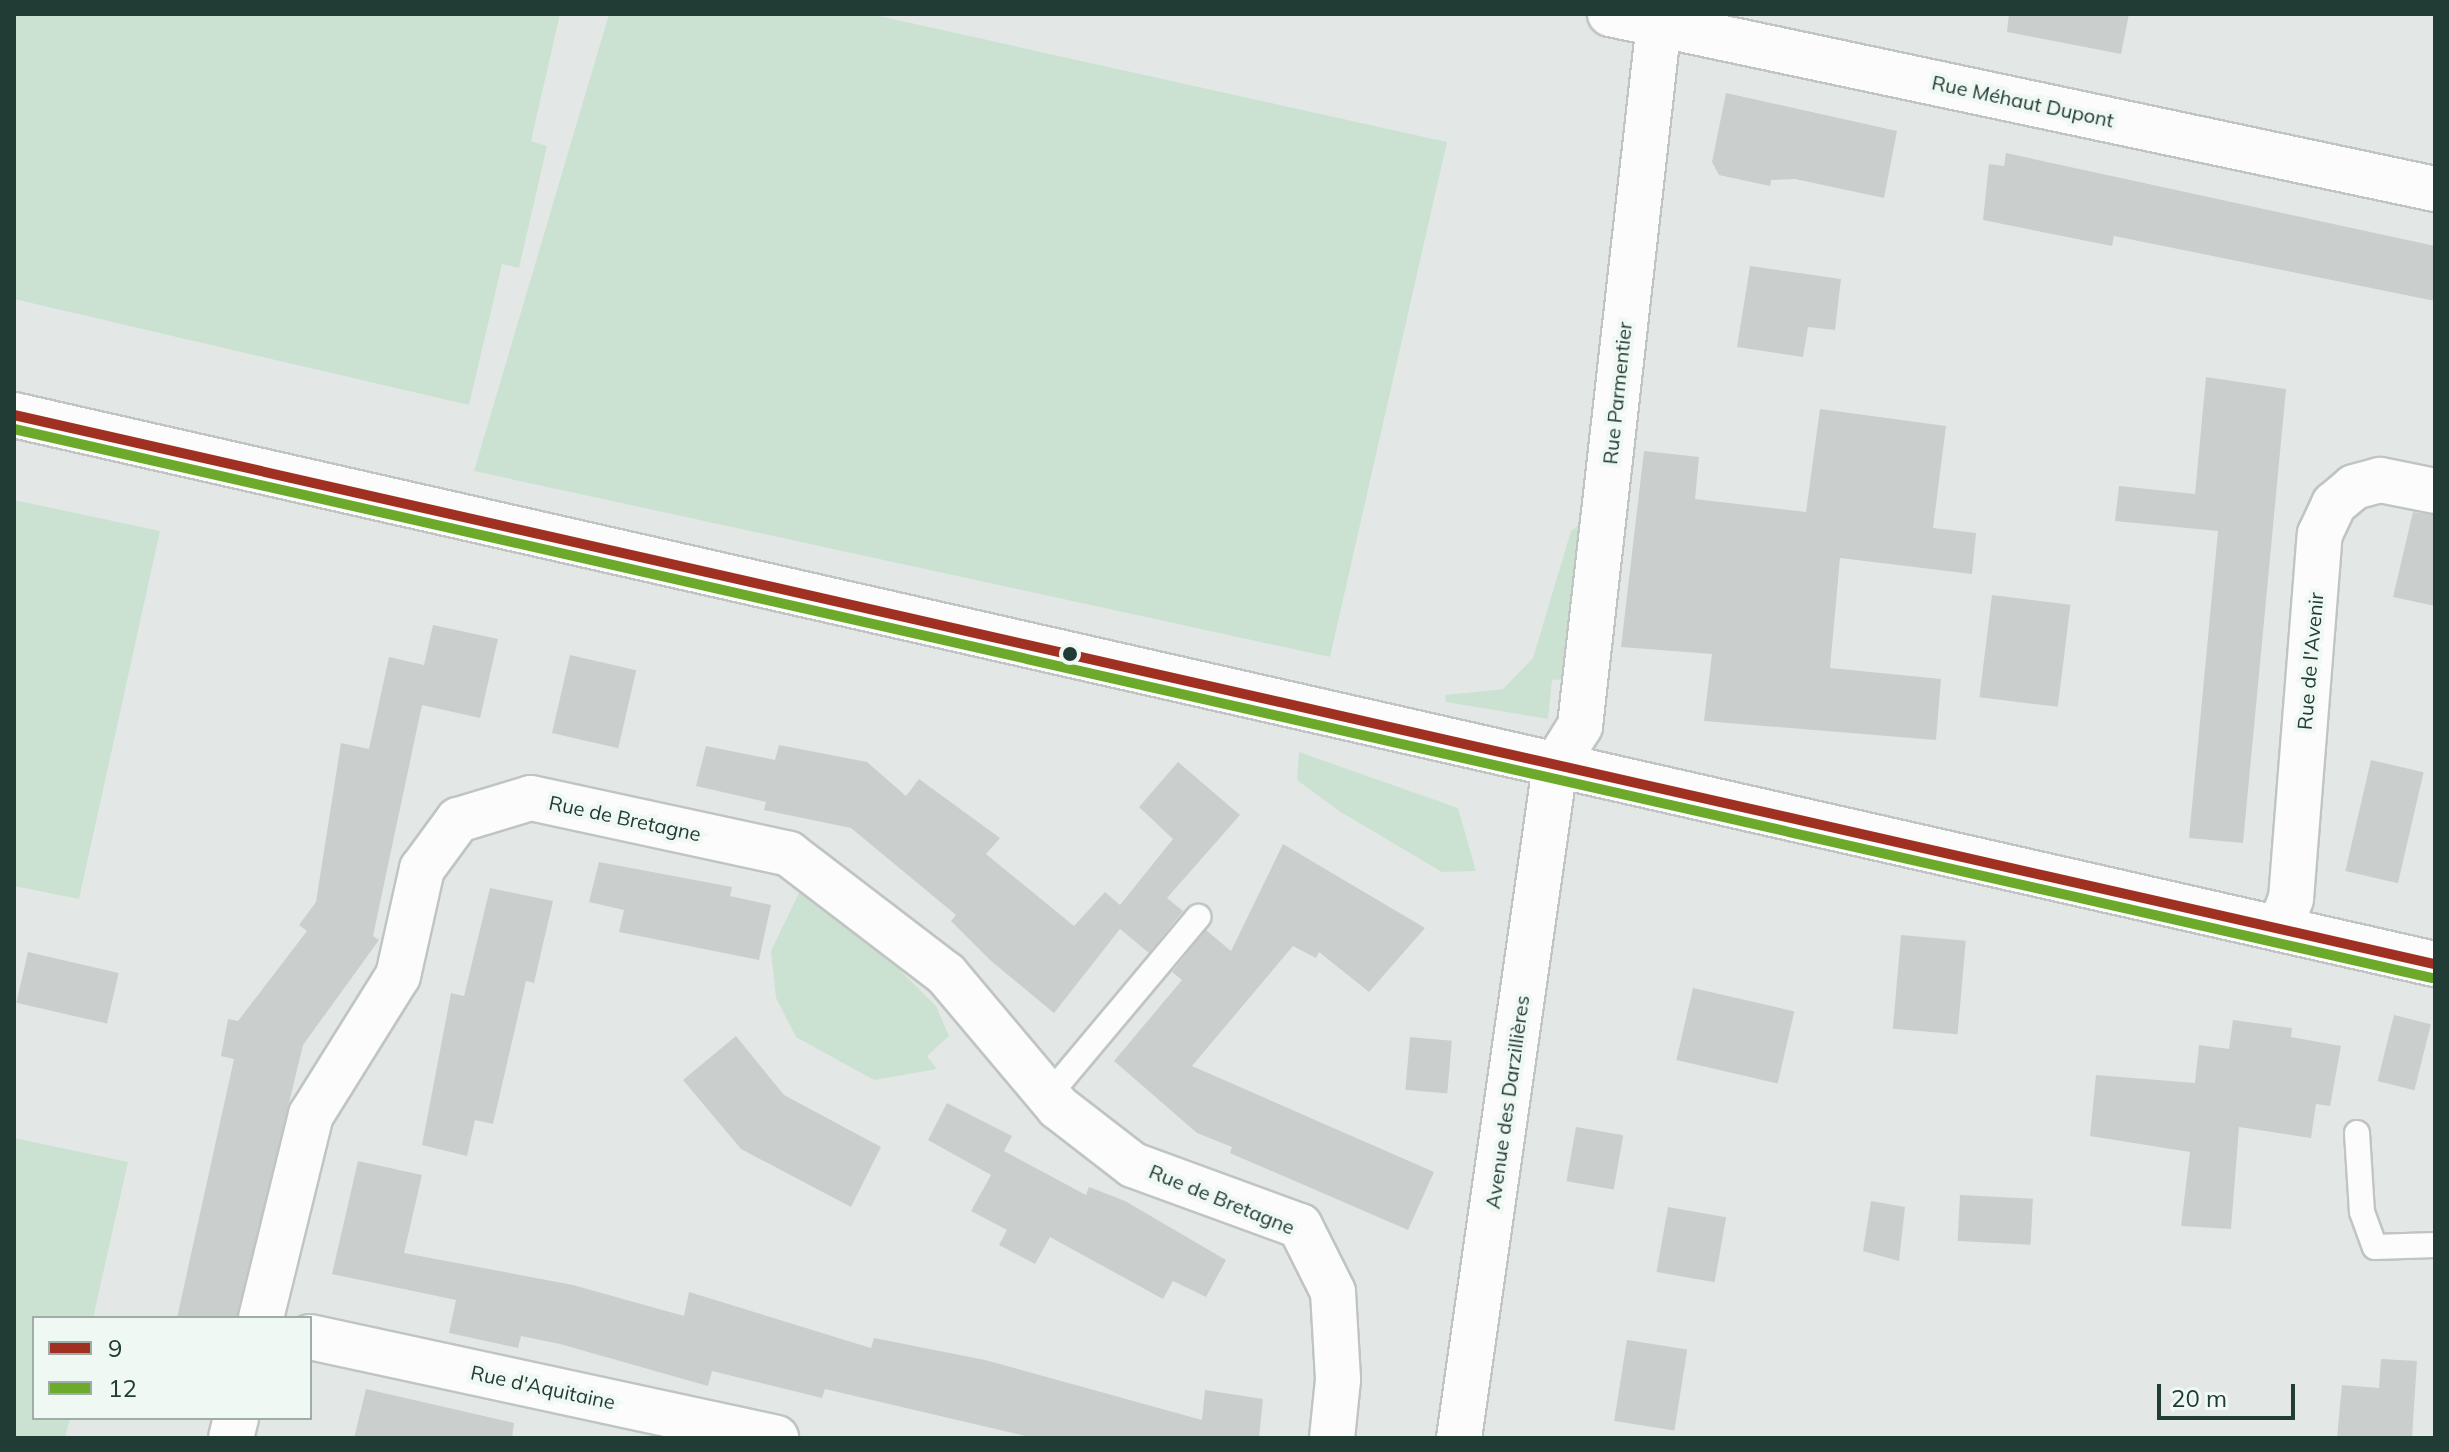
<!DOCTYPE html>
<html>
<head>
<meta charset="utf-8">
<style>
	body { margin:0 }
	#map { position:relative; width:2449px; height:1452px; overflow:hidden; background:#e3e8e6; font-family:Mulish,sans-serif }
	div>[style] { position:absolute }
	.green>* { inset:0; background:#cbe2d2 }
	.building>* { inset:0; background:#cacfcd; transform-origin:0 0 }
	.roads { filter:drop-shadow(2px 0 #c0c5c3) drop-shadow(-2px 0 #c0c5c3) drop-shadow(0 2px #c0c5c3) drop-shadow(0 -2px #c0c5c3) }
	.service>* { height:24px; margin:-12px; padding:0 12px; transform-origin:12px; border-radius:12px; background:#fbfcfb }
	.minor>* { height:44px; margin:-22px; padding:0 22px; transform-origin:22px; border-radius:22px; background:#fbfcfb }
	.tertiary>* { height:44px; margin:-22px; padding:0 22px; transform-origin:22px; border-radius:22px; background:#fbfcfb }
	.bus-1>* { height:10px; margin:-5px; padding:0 5px; transform-origin:5px; border-radius:5px; background:#a03122 }
	.bus-2>* { height:10px; margin:-5px; padding:0 5px; transform-origin:5px; border-radius:5px; background:#6da92a }
	.dots>* { width:22px; height:22px; translate:-50% -50%; box-sizing:border-box; border:4px solid #f0f8f4; border-radius:50% }
	span { translate:-50% -50%; white-space:nowrap; text-align:center; line-height:1.15; -webkit-text-stroke:8px #f0f8f4; paint-order:stroke }
	.street-label { font-size:20px; color:#203c34 }
	.frame { position:absolute; inset:0; border:16px solid #203c34; pointer-events:none }
	.legend { position:absolute; left:32px; top:1316px; width:280px; height:104px; box-sizing:border-box; background:#f0f8f4; border:2px solid #9dada7; margin:0; padding:10px 14px; list-style:none; font-size:24px; color:#203c34 }
	.legend li { display:flex; align-items:center; gap:16px; height:40px }
	.legend b { width:40px; border:2px solid #9dada7 }
	.scale { position:absolute; left:2157px; top:1384px; width:138px; height:36px; box-sizing:border-box; border:4px solid #203c34; border-top:0; padding-left:10px; font-size:24px; line-height:28px; white-space:nowrap; color:#203c34; -webkit-text-stroke:6px #f0f8f4; paint-order:stroke }
</style>
</head>
<body>
<div id="map">
	<div class="green">
		<div style="clip-path:polygon(14px 14px,560px 14px,531px 141px,547px 146px,519px 268px,502px 264px,469px 405px,14px 299px)"></div>
		<div style="clip-path:polygon(609px 14px,870px 14px,1447px 142px,1330px 657px,474px 471px)"></div>
		<div style="clip-path:polygon(14px 500px,160px 531px,79px 899px,14px 886px)"></div>
		<div style="clip-path:polygon(1582px 523px,1566px 679px,1552px 680px,1548px 719px,1446px 702px,1445px 695px,1503px 689px,1533px 658px,1571px 531px)"></div>
		<div style="clip-path:polygon(1299px 752px,1458px 808px,1476px 871px,1442px 872px,1339px 811px,1297px 780px)"></div>
		<div style="clip-path:polygon(799px 893px,829px 900px,936px 1006px,949px 1036px,927px 1056px,937px 1069px,874px 1080px,796px 1037px,776px 998px,771px 951px)"></div>
		<div style="clip-path:polygon(14px 1138px,128px 1162px,93px 1318px,34px 1318px,34px 1418px,70px 1418px,65px 1438px,14px 1438px)"></div>
	</div>
	<div class="building">
		<div style="clip-path:polygon(2009px 14px,2129px 14px,2121px 54px,2007px 32px)"></div>
		<div style="clip-path:polygon(1726px 93px,1897px 131px,1884px 198px,1795px 179px,1771px 180px,1770px 186px,1719px 175px,1712px 162px)"></div>
		<div style="clip-path:polygon(2006px 153px,2435px 246px,2435px 301px,2114px 236px,2112px 246px,1983px 220px,1989px 164px,2004px 166px)"></div>
		<div style="clip-path:polygon(1750px 266px,1841px 279px,1835px 330px,1808px 327px,1803px 357px,1737px 347px)"></div>
		<div style="clip-path:polygon(2206px 377px,2286px 389px,2243px 843px,2189px 838px,2218px 531px,2115px 521px,2119px 486px,2195px 494px)"></div>
		<div style="clip-path:polygon(1820px 409px,1946px 426px,1933px 528px,1976px 533px,1972px 574px,1840px 558px,1830px 668px,1941px 679px,1936px 740px,1704px 721px,1712px 654px,1621px 647px,1644px 451px,1699px 457px,1695px 499px,1806px 512px)"></div>
		<div style="clip-path:polygon(2413px 512px,2435px 515px,2435px 606px,2393px 597px)"></div>
		<div style="left:1992px;top:595px;width:79px;height:103px;rotate:7deg"></div>
		<div style="clip-path:polygon(433px 625px,498px 639px,480px 718px,422px 705px,373px 936px,379px 940px,303px 1045px,237px 1318px,177px 1318px,234px 1059px,221px 1056px,228px 1019px,238px 1021px,307px 931px,299px 925px,316px 902px,341px 743px,369px 749px,389px 657px,424px 665px)"></div>
		<div style="left:570px;top:655px;width:68px;height:80px;rotate:13deg"></div>
		<div style="clip-path:polygon(779px 745px,867px 762px,906px 796px,919px 779px,1000px 838px,986px 854px,1074px 926px,1105px 892px,1120px 905px,1173px 839px,1139px 807px,1178px 762px,1240px 815px,1167px 898px,1183px 911px,1149px 953px,1120px 929px,1054px 1013px,990px 960px,951px 921px,956px 915px,851px 828px,764px 810px,766px 802px,696px 786px,706px 746px,775px 760px)"></div>
		<div style="left:2371px;top:760px;width:54px;height:114px;rotate:13deg"></div>
		<div style="clip-path:polygon(1283px 844px,1425px 928px,1369px 992px,1319px 952px,1316px 958px,1293px 946px,1192px 1066px,1434px 1172px,1408px 1230px,1230px 1153px,1232px 1147px,1197px 1133px,1114px 1061px,1182px 980px,1172px 972px,1206px 930px,1231px 951px)"></div>
		<div style="clip-path:polygon(599px 862px,732px 887px,730px 896px,771px 905px,759px 960px,619px 932px,624px 910px,589px 902px)"></div>
		<div style="clip-path:polygon(490px 888px,553px 901px,534px 983px,526px 981px,493px 1124px,475px 1120px,467px 1156px,422px 1145px,451px 993px,464px 996px)"></div>
		<div style="left:1901px;top:935px;width:65px;height:94px;rotate:5deg"></div>
		<div style="left:28px;top:952px;width:93px;height:52px;rotate:13deg"></div>
		<div style="left:1693px;top:988px;width:104px;height:74px;rotate:13deg"></div>
		<div style="left:2394px;top:1015px;width:38px;height:68px;rotate:14deg"></div>
		<div style="clip-path:polygon(2233px 1020px,2292px 1028px,2291px 1037px,2341px 1046px,2330px 1106px,2316px 1104px,2311px 1138px,2239px 1127px,2231px 1229px,2181px 1226px,2190px 1152px,2090px 1136px,2096px 1075px,2195px 1083px,2199px 1045px,2229px 1049px)"></div>
		<div style="clip-path:polygon(736px 1036px,784px 1095px,881px 1147px,851px 1207px,741px 1149px,683px 1080px)"></div>
		<div style="left:1410px;top:1037px;width:42px;height:53px;rotate:5deg"></div>
		<div style="clip-path:polygon(947px 1103px,1012px 1136px,1004px 1151px,1086px 1195px,1089px 1187px,1125px 1201px,1226px 1260px,1206px 1297px,1173px 1281px,1163px 1299px,1050px 1237px,1035px 1264px,999px 1245px,1007px 1230px,971px 1211px,991px 1175px,928px 1140px)"></div>
		<div style="left:1576px;top:1127px;width:48px;height:55px;rotate:10deg"></div>
		<div style="clip-path:polygon(358px 1161px,422px 1175px,404px 1253px,573px 1285px,684px 1316px,689px 1292px,871px 1348px,874px 1338px,985px 1360px,1202px 1420px,1205px 1390px,1263px 1399px,1259px 1438px,1034px 1438px,825px 1389px,822px 1398px,712px 1371px,708px 1386px,560px 1344px,521px 1336px,518px 1348px,449px 1333px,456px 1300px,332px 1274px)"></div>
		<div style="left:1960px;top:1195px;width:73px;height:46px;rotate:3deg"></div>
		<div style="clip-path:polygon(1871px 1201px,1905px 1207px,1899px 1261px,1863px 1251px)"></div>
		<div style="left:1668px;top:1207px;width:59px;height:66px;rotate:10deg"></div>
		<div style="left:1627px;top:1340px;width:61px;height:82px;rotate:9deg"></div>
		<div style="clip-path:polygon(2381px 1359px,2417px 1361px,2412px 1438px,2337px 1438px,2342px 1385px,2379px 1388px)"></div>
		<div style="clip-path:polygon(366px 1389px,514px 1423px,512px 1438px,354px 1438px)"></div>
	</div>
	<div class="roads">
		<div class="service">
			<div style="left:1048px;top:1096px;width:234px;rotate:-50deg"></div>
			<div style="left:2357px;top:1133px;width:79px;rotate:86.4deg"></div>
			<div style="left:2362px;top:1212px;width:37px;rotate:70deg"></div>
			<div style="left:2375px;top:1247px;width:60px;rotate:-1.9deg"></div>
		</div>
		<div class="minor">
			<div style="left:1610px;top:14px;width:843px;rotate:11.98deg"></div>
			<div style="left:2280px;top:927px;width:30px;rotate:-69deg"></div>
			<div style="left:2291px;top:899px;width:366px;rotate:-85.5deg"></div>
			<div style="left:2320px;top:534px;width:33px;rotate:-65deg"></div>
			<div style="left:2334px;top:504px;width:26px;rotate:-40deg"></div>
			<div style="left:2354px;top:487px;width:27px;rotate:-15deg"></div>
			<div style="left:2380px;top:480px;width:56px;rotate:11.3deg"></div>
			<div style="left:261px;top:1318px;width:209px;rotate:-76.2deg"></div>
			<div style="left:311px;top:1115px;width:164px;rotate:-58deg"></div>
			<div style="left:398px;top:976px;width:110px;rotate:-77.4deg"></div>
			<div style="left:422px;top:869px;width:61px;rotate:-53.7deg"></div>
			<div style="left:458px;top:820px;width:76px;rotate:-16.8deg"></div>
			<div style="left:531px;top:798px;width:264px;rotate:12.2deg"></div>
			<div style="left:789px;top:854px;width:198px;rotate:37.4deg"></div>
			<div style="left:946px;top:974px;width:174px;rotate:49.9deg"></div>
			<div style="left:1058px;top:1107px;width:95px;rotate:37.7deg"></div>
			<div style="left:1133px;top:1165px;width:178px;rotate:20.1deg"></div>
			<div style="left:1300px;top:1226px;width:74px;rotate:63.4deg"></div>
			<div style="left:1333px;top:1292px;width:88px;rotate:86.7deg"></div>
			<div style="left:1338px;top:1380px;width:58px;rotate:95.9deg"></div>
			<div style="left:310px;top:1337px;width:477px;rotate:12.2deg"></div>
			<div style="left:231px;top:1438px;width:21px;rotate:-76deg"></div>
			<div style="left:1459px;top:1438px;width:679px;rotate:-81.87deg"></div>
			<div style="left:1555px;top:766px;width:47px;rotate:-58deg"></div>
			<div style="left:1580px;top:726px;width:716px;rotate:-83.59deg"></div>
		</div>
		<div class="tertiary">
			<div style="left:14px;top:415px;width:2482px;rotate:12.78deg"></div>
		</div>
	</div>
	<div class="bus-1">
		<div style="left:14px;top:415px;width:2482px;rotate:12.78deg"></div>
	</div>
	<div class="bus-2">
		<div style="left:14px;top:429px;width:2480px;rotate:12.79deg"></div>
	</div>
	<div class="dots">
		<div style="left:1070px;top:654px;background:#203c34"></div>
	</div>
	<div class="street-label">
		<span style="left:2023px;top:101px;rotate:12deg">Rue Méhaut Dupont</span>
		<span style="left:1617px;top:393px;rotate:-84deg">Rue Parmentier</span>
		<span style="left:2310px;top:661px;rotate:-85deg">Rue de l'Avenir</span>
		<span style="left:625px;top:818px;rotate:12deg">Rue de Bretagne</span>
		<span style="left:1507px;top:1102px;rotate:-82deg">Avenue des Darzillières</span>
		<span style="left:1222px;top:1199px;rotate:22deg">Rue de Bretagne</span>
		<span style="left:543px;top:1387px;rotate:12deg">Rue d'Aquitaine</span>
	</div>
	<div class="frame"></div>
	<ul class="legend">
	<li><b style="height:10px;background:#a03122"></b>9</li>
	<li><b style="height:10px;background:#6da92a"></b>12</li>
	</ul>
	<div class="scale">20 m</div>
</div>
</body>
</html>
